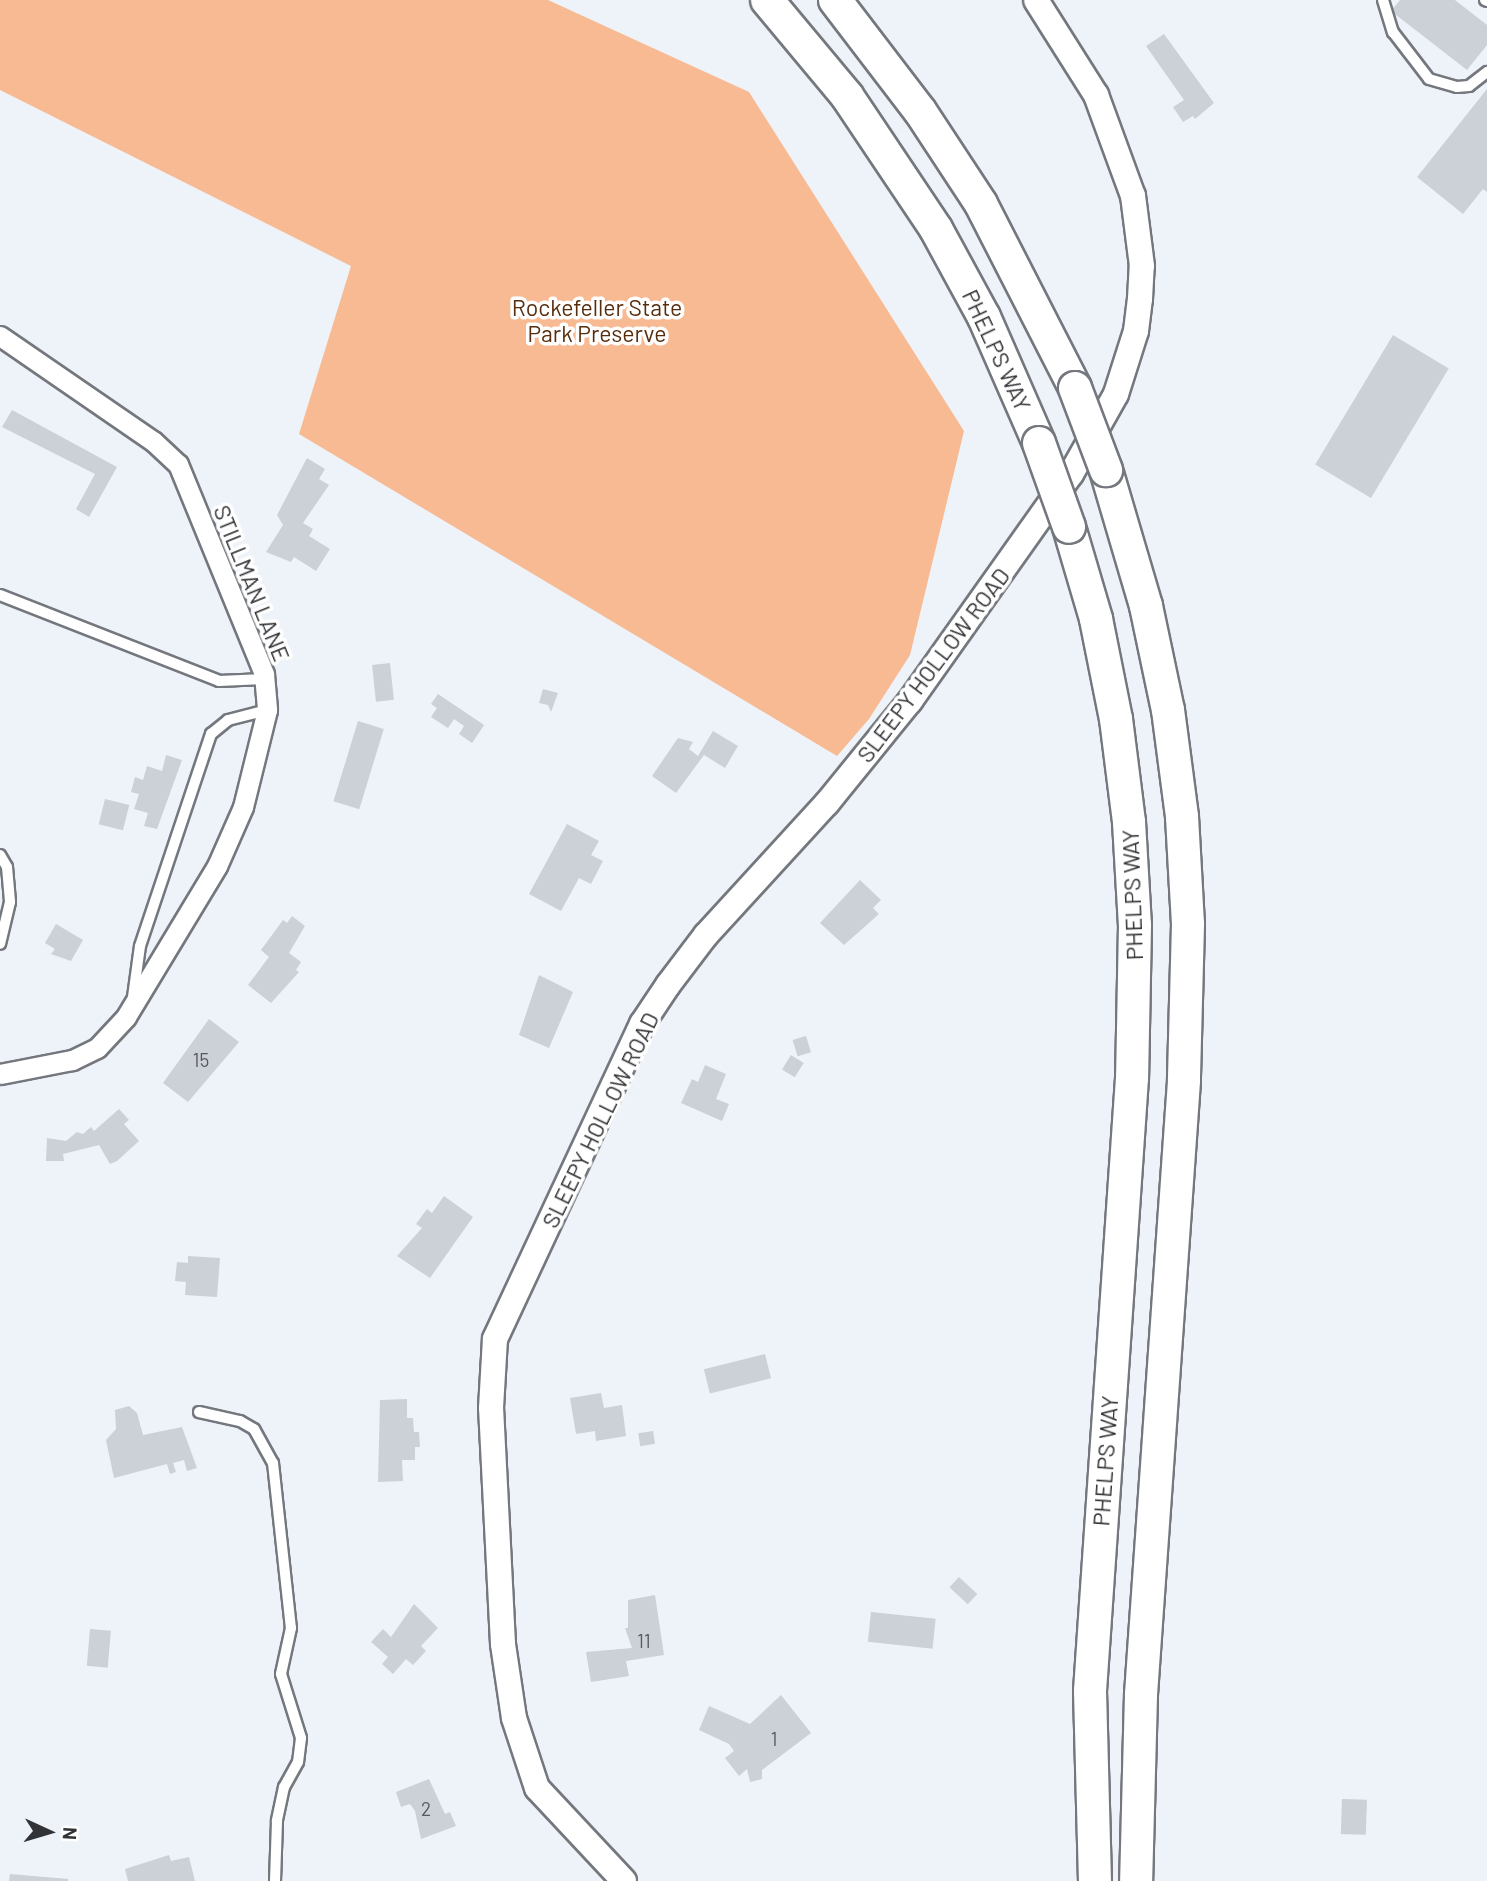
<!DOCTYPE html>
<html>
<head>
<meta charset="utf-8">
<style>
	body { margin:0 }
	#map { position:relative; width:1487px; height:1881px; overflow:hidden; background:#eef2f9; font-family:Barlow,sans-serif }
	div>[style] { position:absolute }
	.green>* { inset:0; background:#f7ba92 }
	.building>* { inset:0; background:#ccd0d7; transform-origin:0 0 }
	.roads { filter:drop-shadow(2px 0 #74787e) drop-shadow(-2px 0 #74787e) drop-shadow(0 2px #74787e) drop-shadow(0 -2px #74787e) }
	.service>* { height:10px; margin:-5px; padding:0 5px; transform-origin:5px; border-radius:5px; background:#fff }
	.minor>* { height:19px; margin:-9.5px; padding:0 9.5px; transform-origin:9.5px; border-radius:9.5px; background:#fff }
	.tertiary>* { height:24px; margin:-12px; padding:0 12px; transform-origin:12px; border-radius:12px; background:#fff }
	.primary>* { height:32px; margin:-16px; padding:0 16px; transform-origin:16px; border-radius:16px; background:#fff }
	.bridges { filter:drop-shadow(2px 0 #74787e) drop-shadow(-2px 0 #74787e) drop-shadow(0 2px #74787e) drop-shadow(0 -2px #74787e) }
	.primary-bridge>* { height:32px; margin:-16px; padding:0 16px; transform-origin:16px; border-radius:16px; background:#fff }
	span { translate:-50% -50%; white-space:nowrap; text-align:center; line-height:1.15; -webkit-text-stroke:7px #fff; paint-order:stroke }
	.number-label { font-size:19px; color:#585a5e }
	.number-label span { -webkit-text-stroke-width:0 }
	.park-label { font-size:23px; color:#572d0d }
	.street-label { font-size:23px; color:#323336 }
	.north { position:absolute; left:14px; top:1797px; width:70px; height:70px; -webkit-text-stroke:5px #fff; paint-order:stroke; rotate:94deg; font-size:19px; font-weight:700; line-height:28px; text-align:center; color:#323336 }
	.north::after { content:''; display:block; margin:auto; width:24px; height:32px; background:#323336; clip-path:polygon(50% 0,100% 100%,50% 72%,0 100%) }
</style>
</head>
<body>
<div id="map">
	<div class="green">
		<div style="clip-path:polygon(0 0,548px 0,749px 92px,964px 431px,910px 655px,869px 719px,837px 756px,299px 434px,351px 266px,0 90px)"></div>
	</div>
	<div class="building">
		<div style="clip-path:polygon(1400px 0,1455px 0,1487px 25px,1487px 45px,1467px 70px,1391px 11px)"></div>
		<div style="clip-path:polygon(1164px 34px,1214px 103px,1195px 119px,1193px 116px,1183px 122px,1173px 107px,1184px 100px,1146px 46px)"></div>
		<div style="clip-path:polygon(1487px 89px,1487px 192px,1483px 189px,1463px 214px,1417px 177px)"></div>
		<div style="left:1393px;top:335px;width:65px;height:151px;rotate:31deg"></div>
		<div style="clip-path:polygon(12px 410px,117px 467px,89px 517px,76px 509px,95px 474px,2px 427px)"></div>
		<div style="clip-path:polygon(307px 458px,325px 469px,319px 479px,329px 485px,303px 523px,313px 529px,309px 536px,330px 549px,316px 571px,294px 557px,291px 562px,266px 552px,283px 525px,277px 515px)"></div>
		<div style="left:390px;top:663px;width:37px;height:18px;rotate:84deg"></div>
		<div style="clip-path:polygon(543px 689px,558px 693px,551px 712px,548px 705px,539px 703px)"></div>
		<div style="clip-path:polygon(438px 694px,484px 725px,472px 743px,459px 734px,464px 726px,454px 719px,448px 728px,431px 717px,437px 708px,431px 704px)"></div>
		<div style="left:358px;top:721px;width:27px;height:84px;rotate:17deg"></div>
		<div style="clip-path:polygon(713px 731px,738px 746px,725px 768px,704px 755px,676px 793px,652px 776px,678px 738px,693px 742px,689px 749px,698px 756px)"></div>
		<div style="clip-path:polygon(166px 755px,182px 760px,157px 829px,144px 826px,148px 813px,134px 809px,139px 794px,131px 792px,135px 777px,143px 780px,147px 766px,162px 771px)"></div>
		<div style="left:105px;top:799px;width:25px;height:26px;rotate:14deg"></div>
		<div style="clip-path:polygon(567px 824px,599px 841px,591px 855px,603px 861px,591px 884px,579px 878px,561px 911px,529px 894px)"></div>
		<div style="clip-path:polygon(860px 880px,881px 900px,873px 908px,879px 914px,844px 945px,820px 923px)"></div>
		<div style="clip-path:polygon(292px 916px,305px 926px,289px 953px,301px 962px,296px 970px,299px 972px,271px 1003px,248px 985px,269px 957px,261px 950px,283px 920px,287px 923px)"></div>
		<div style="clip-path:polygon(56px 924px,83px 940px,71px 961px,51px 954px,55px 949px,45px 943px)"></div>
		<div style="clip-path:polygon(539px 975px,573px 992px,549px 1048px,519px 1035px)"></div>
		<div style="clip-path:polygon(209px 1019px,239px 1042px,188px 1102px,163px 1083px)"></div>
		<div style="left:806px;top:1036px;width:17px;height:14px;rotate:73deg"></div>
		<div style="left:791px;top:1055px;width:15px;height:17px;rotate:32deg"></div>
		<div style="clip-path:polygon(705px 1065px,726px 1074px,716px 1099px,729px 1104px,722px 1121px,681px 1103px,692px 1079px,698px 1082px)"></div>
		<div style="clip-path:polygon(119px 1109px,129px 1120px,124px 1124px,139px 1141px,117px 1161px,110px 1164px,99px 1145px,63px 1154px,64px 1161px,46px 1161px,47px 1138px,66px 1141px,77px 1132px,83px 1134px,91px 1127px,94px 1131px)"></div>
		<div style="clip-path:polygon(444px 1196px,473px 1217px,430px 1278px,397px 1256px,422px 1228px,416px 1224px,427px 1209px,432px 1213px)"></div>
		<div style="clip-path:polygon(188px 1256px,220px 1258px,217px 1297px,185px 1295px,186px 1282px,175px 1281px,177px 1262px,188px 1263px)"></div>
		<div style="left:765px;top:1354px;width:25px;height:63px;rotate:76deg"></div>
		<div style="clip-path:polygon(601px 1393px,604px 1408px,622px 1405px,626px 1436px,596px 1441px,595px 1431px,576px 1434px,570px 1398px)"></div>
		<div style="clip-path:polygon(407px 1399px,407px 1418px,413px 1418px,414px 1432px,419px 1432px,420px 1447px,415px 1447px,415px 1460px,402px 1460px,403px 1481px,378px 1482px,380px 1400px)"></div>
		<div style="clip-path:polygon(129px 1406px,137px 1413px,143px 1435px,182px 1427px,197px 1468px,187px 1471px,184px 1460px,173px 1463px,176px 1472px,170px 1474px,167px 1464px,114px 1478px,106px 1440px,116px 1429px,115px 1410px)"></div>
		<div style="left:653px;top:1431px;width:13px;height:15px;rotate:81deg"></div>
		<div style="left:959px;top:1577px;width:25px;height:14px;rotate:43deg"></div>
		<div style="clip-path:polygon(655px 1595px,664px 1655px,626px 1661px,629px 1676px,591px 1682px,586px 1652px,632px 1648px,625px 1628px,628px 1628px,628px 1600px)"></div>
		<div style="clip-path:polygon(414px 1604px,438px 1628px,421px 1646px,426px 1651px,413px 1665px,406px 1659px,393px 1674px,382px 1664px,388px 1657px,371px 1642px,383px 1629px,391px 1637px)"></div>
		<div style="left:871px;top:1612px;width:65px;height:30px;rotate:6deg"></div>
		<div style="left:90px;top:1629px;width:21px;height:37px;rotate:5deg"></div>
		<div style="clip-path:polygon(781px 1695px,811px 1733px,762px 1770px,762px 1779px,750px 1782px,747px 1769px,739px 1776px,725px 1758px,734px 1751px,729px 1744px,699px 1730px,709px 1706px,750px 1724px)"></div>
		<div style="clip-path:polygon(429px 1779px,445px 1814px,450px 1812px,456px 1826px,421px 1839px,415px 1811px,410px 1804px,401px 1807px,396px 1792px)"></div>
		<div style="left:1342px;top:1799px;width:25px;height:35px;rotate:2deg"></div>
		<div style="clip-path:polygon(169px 1855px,171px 1861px,189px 1857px,195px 1881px,128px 1881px,125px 1869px)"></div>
		<div style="clip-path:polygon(10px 1874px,68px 1879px,68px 1881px,9px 1881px)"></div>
	</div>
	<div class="roads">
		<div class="service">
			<div style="left:1383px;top:0;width:34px;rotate:73deg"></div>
			<div style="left:1393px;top:32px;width:59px;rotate:52.5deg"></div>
			<div style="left:1429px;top:79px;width:29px;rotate:16deg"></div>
			<div style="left:1457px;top:87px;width:12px;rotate:-5deg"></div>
			<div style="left:1469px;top:86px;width:23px;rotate:-38deg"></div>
			<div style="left:1485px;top:0;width:2px;rotate:27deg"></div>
			<div style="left:0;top:595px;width:235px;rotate:21.4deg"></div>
			<div style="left:219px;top:681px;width:45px;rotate:-2.5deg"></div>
			<div style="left:0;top:855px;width:14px;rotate:60deg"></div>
			<div style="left:7px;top:867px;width:35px;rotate:85deg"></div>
			<div style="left:10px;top:902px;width:43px;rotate:103.4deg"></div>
			<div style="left:133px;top:997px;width:51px;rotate:-82.2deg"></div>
			<div style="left:140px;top:946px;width:224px;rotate:-71.5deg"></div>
			<div style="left:211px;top:734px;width:22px;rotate:-39deg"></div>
			<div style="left:228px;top:720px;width:40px;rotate:-14.4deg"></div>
			<div style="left:199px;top:1412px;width:42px;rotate:12.4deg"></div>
			<div style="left:240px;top:1421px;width:16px;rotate:30deg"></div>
			<div style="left:254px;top:1429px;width:39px;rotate:61deg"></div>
			<div style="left:273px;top:1463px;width:166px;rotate:83.8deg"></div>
			<div style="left:291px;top:1628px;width:47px;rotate:102.3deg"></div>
			<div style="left:281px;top:1674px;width:67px;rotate:72.6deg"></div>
			<div style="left:301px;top:1738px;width:24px;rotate:97deg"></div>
			<div style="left:298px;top:1762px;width:29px;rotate:119deg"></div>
			<div style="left:284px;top:1787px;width:35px;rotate:102deg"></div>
			<div style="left:277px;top:1821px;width:60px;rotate:91.9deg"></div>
		</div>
		<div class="minor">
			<div style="left:0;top:336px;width:186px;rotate:34.5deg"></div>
			<div style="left:153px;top:441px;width:34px;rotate:43deg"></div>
			<div style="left:178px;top:464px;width:227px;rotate:67.7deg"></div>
			<div style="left:264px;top:674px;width:36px;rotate:85deg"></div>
			<div style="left:267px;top:710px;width:100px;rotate:103.9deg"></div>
			<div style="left:243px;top:807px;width:64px;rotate:113.8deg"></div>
			<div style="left:217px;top:866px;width:176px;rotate:121.1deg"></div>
			<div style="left:126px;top:1017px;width:42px;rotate:133.1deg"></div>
			<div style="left:97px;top:1048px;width:28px;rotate:154deg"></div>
			<div style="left:72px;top:1060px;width:73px;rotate:169deg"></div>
		</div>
		<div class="tertiary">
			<div style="left:624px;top:1881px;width:127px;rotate:-133.1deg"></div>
			<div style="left:537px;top:1788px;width:74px;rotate:-108.2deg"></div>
			<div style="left:514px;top:1718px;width:75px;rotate:-98.5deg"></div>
			<div style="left:503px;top:1644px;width:236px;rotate:-92.9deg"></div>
			<div style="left:491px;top:1408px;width:69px;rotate:-86.7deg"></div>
			<div style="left:495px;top:1339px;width:348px;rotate:-65deg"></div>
			<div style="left:642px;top:1024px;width:47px;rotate:-56.3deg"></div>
			<div style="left:668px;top:985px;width:63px;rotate:-52.8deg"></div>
			<div style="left:706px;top:935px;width:179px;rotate:-47.5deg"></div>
			<div style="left:827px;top:803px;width:132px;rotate:-50.9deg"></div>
			<div style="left:910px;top:701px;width:278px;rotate:-54.7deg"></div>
			<div style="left:1071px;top:474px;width:92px;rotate:-60.6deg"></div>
			<div style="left:1116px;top:394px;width:66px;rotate:-72.4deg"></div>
			<div style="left:1136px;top:331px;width:32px;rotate:-83deg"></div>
			<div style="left:1140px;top:299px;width:33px;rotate:-87deg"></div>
			<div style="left:1142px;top:266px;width:71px;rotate:-97.3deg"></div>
			<div style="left:1133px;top:196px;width:108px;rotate:-110.1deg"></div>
			<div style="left:1096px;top:95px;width:112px;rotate:-122.3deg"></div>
		</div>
		<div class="primary">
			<div style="left:767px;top:0;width:125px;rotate:50.2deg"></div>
			<div style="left:847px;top:96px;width:160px;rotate:56.2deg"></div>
			<div style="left:936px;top:229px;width:100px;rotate:61.4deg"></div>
			<div style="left:984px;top:317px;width:137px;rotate:66.4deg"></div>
			<div style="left:835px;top:0;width:140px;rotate:52.6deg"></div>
			<div style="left:920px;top:111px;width:111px;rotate:56.7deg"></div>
			<div style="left:981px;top:204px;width:207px;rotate:62.9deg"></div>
			<div style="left:1106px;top:470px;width:142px;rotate:73.6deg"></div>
			<div style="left:1146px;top:606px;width:106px;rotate:78.1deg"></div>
			<div style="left:1168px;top:710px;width:108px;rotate:82.5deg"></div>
			<div style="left:1182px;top:817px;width:107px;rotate:86.8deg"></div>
			<div style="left:1188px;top:924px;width:157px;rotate:91.5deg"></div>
			<div style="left:1184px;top:1081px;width:616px;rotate:94.01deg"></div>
			<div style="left:1141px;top:1695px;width:186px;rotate:91.5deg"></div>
			<div style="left:1069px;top:527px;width:96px;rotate:73.6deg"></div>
			<div style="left:1096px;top:619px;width:102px;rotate:78.7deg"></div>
			<div style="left:1116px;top:719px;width:104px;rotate:82.8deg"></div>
			<div style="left:1129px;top:822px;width:103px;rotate:86.7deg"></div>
			<div style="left:1135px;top:925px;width:153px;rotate:91.1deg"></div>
			<div style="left:1132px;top:1078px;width:614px;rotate:93.92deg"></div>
			<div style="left:1090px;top:1691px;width:190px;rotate:88.5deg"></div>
		</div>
	</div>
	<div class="bridges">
		<div class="primary-bridge">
			<div style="left:1075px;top:388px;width:88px;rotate:69.3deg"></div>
			<div style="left:1039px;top:443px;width:89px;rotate:70.3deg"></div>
		</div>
	</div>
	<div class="number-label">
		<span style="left:201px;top:1060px">15</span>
		<span style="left:644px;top:1641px">11</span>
		<span style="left:774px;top:1739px">1</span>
		<span style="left:426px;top:1809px">2</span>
	</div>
	<div class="park-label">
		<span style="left:597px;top:320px">Rockefeller State<br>Park Preserve</span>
	</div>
	<div class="street-label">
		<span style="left:997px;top:350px;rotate:65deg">PHELPS WAY</span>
		<span style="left:252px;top:583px;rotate:68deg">STILLMAN LANE</span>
		<span style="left:933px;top:665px;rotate:-53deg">SLEEPY HOLLOW ROAD</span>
		<span style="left:1132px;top:895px;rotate:-92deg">PHELPS WAY</span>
		<span style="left:600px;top:1120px;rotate:-64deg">SLEEPY HOLLOW ROAD</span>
		<span style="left:1105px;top:1461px;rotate:-86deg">PHELPS WAY</span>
	</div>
	<div class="north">N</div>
</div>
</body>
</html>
